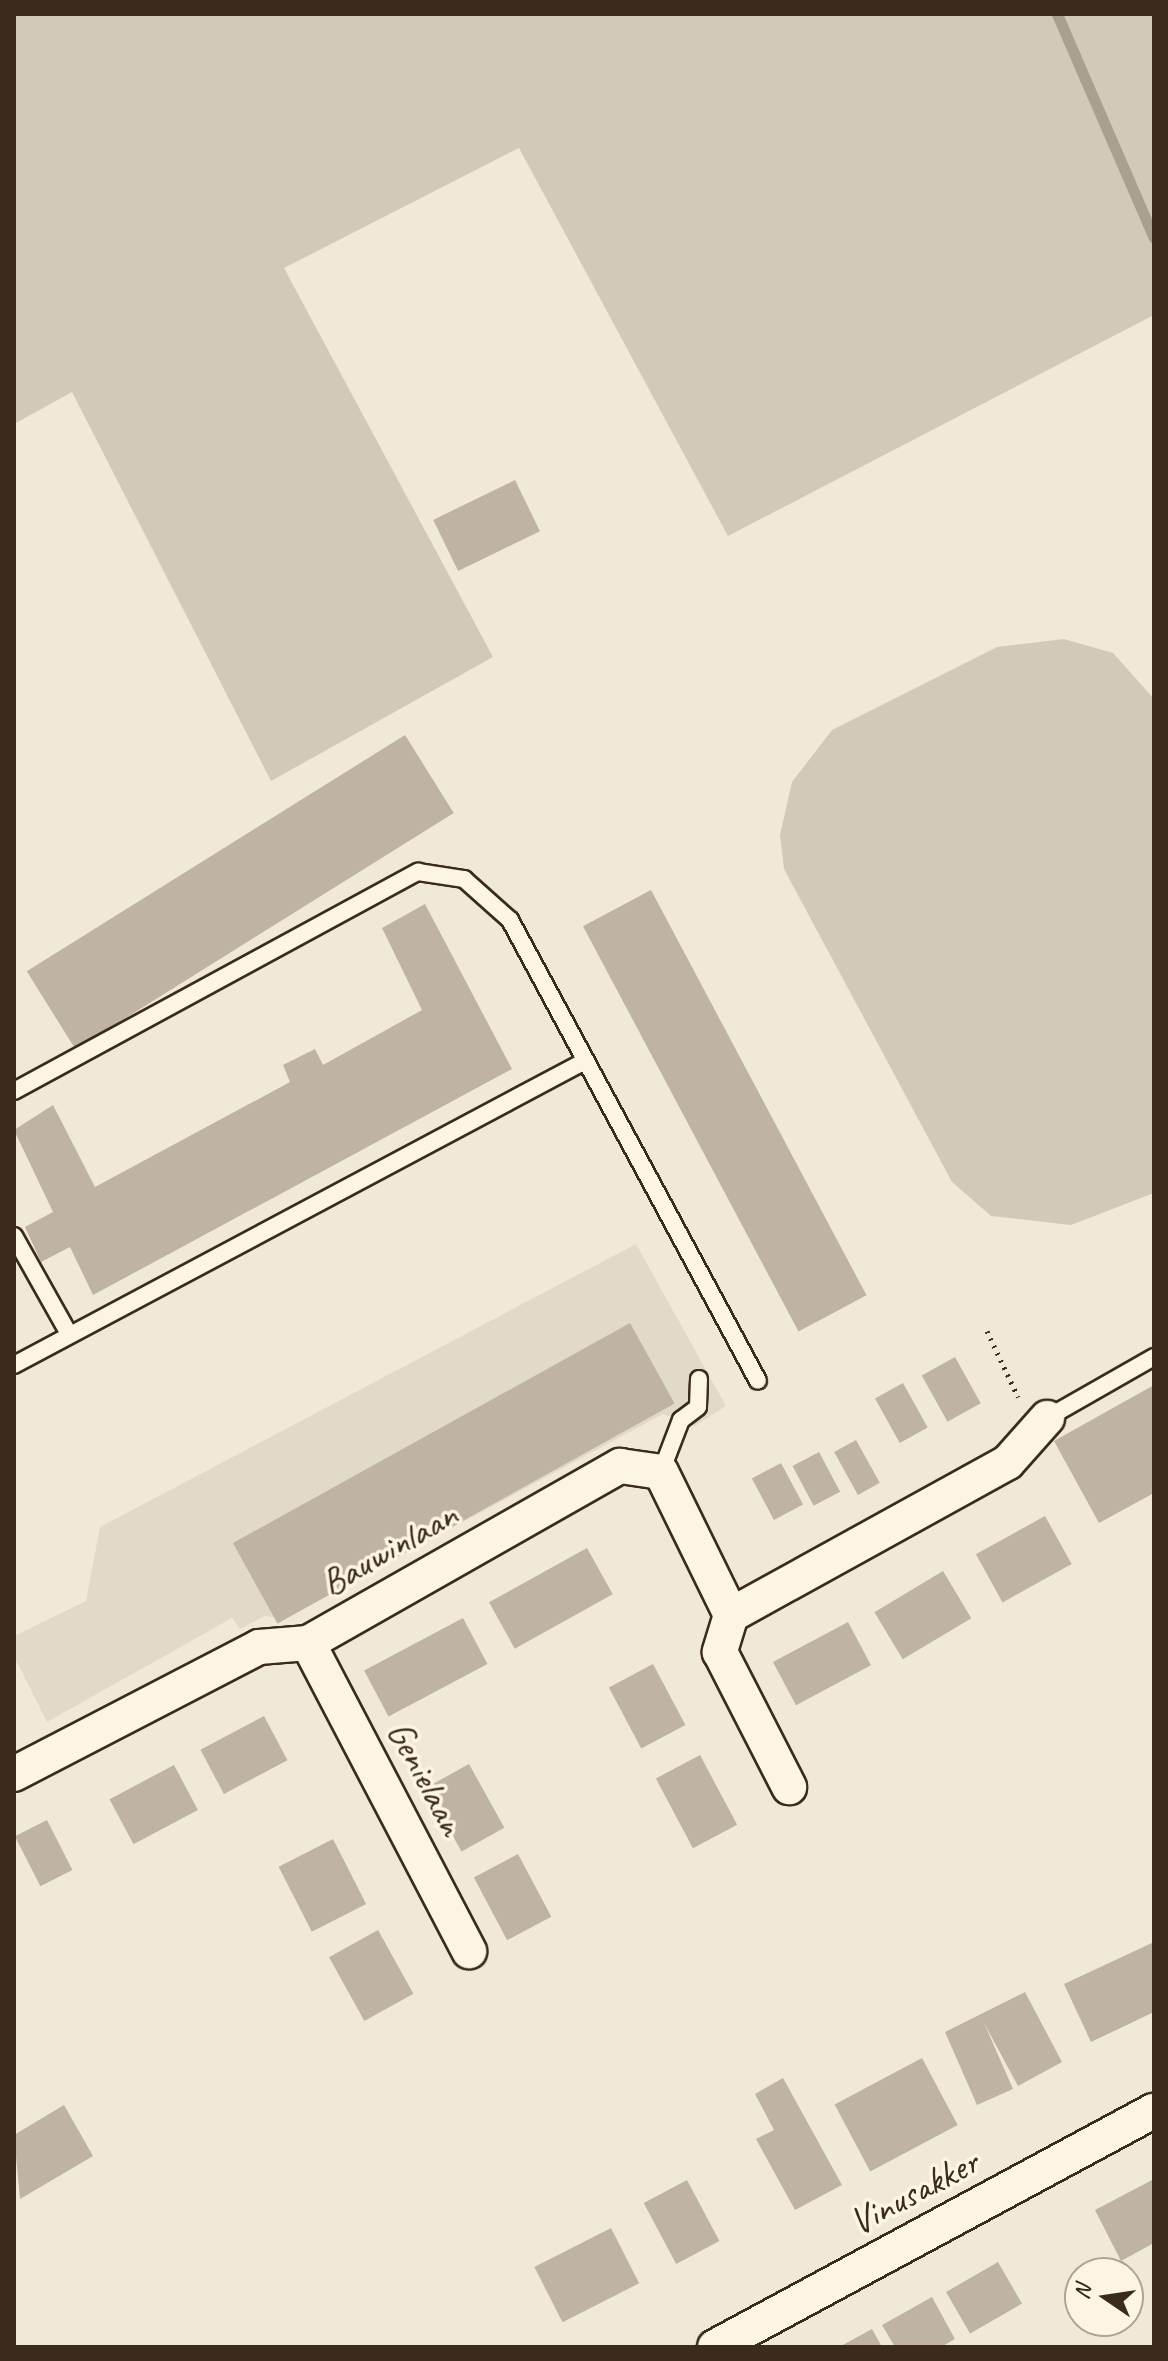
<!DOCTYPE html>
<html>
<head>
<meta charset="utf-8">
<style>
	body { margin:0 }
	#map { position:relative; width:1168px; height:2361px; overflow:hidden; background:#f0e9d9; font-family:Caveat,sans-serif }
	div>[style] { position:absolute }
	.built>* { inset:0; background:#e1d9c9 }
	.green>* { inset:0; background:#d2c9ba }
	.stream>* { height:11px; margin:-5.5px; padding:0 5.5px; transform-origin:5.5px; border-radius:5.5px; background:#aaa091 }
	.building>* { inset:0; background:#beb3a4; transform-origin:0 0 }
	.path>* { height:5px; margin-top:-2.5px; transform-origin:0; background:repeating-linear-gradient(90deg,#3b2a1e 0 2px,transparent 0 8px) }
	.roads { filter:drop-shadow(2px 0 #3b2a1e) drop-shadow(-2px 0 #3b2a1e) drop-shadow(0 2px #3b2a1e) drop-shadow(0 -2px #3b2a1e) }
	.service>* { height:16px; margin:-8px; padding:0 8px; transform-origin:8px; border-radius:8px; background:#fcf5e5 }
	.minor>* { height:34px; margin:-17px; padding:0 17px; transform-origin:17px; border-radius:17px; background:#fcf5e5 }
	span { translate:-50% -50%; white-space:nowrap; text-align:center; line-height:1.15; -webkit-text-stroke:7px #fcf5e5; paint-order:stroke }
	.street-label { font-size:38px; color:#3b2a1e }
	.frame { position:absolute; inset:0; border:16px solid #3b2a1e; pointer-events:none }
	.north { position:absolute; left:1064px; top:2257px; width:80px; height:80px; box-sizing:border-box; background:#fcf5e5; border:2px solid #afa495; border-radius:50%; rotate:283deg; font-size:22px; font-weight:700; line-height:32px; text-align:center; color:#3b2a1e }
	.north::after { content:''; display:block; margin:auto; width:28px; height:36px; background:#3b2a1e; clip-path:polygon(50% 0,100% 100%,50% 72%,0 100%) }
</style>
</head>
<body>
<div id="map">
	<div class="built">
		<div style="clip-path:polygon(636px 1244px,726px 1406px,695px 1426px,663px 1414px,283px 1619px,265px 1616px,240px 1629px,232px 1618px,47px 1722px,14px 1656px,14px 1636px,86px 1601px,100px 1527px)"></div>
	</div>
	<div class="green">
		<div style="clip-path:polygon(14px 14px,1154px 14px,1154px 315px,728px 536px,519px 148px,284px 268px,493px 657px,271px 781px,72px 392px,14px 424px)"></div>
		<div style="clip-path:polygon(1064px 639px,1113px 653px,1154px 699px,1154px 1193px,1071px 1225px,991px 1216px,952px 1182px,784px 869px,780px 835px,792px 782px,832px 730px,997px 647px)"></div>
	</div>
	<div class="stream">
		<div style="left:1057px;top:14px;width:244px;rotate:66.6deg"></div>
	</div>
	<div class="building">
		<div style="left:515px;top:480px;width:57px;height:91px;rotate:64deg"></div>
		<div style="left:405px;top:735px;width:92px;height:446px;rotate:58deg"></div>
		<div style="left:651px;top:890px;width:459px;height:77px;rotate:62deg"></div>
		<div style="clip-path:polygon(425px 904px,512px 1069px,93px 1295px,70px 1247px,41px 1262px,25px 1227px,53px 1212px,14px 1130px,53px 1105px,95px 1187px,290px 1082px,283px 1065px,315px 1049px,323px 1065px,422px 1010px,382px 928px)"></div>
		<div style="left:630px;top:1323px;width:92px;height:454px;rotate:61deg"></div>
		<div style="left:955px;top:1357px;width:53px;height:38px;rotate:61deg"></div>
		<div style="left:903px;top:1383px;width:51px;height:32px;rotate:61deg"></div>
		<div style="clip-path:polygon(1154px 1385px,1154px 1493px,1099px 1523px,1054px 1441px)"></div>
		<div style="left:856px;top:1440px;width:49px;height:25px;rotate:61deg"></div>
		<div style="left:819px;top:1452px;width:45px;height:30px;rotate:62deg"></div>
		<div style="left:781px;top:1463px;width:47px;height:33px;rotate:62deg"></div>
		<div style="left:1045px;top:1516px;width:55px;height:79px;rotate:61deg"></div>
		<div style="left:587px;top:1548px;width:53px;height:112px;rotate:61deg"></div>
		<div style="left:943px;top:1571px;width:55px;height:80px;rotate:59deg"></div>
		<div style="left:463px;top:1618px;width:52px;height:112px;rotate:62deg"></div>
		<div style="left:848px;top:1622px;width:49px;height:85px;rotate:62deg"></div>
		<div style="left:653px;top:1664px;width:69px;height:50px;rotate:62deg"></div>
		<div style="left:264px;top:1716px;width:50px;height:72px;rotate:62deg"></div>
		<div style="left:700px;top:1755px;width:79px;height:50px;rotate:62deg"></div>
		<div style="left:469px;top:1764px;width:73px;height:49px;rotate:61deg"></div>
		<div style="left:174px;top:1765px;width:51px;height:73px;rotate:62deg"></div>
		<div style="left:47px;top:1820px;width:56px;height:36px;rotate:63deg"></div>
		<div style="left:333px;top:1839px;width:73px;height:61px;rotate:63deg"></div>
		<div style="left:518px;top:1854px;width:71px;height:50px;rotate:62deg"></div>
		<div style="left:378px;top:1930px;width:73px;height:56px;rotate:61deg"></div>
		<div style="clip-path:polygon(1154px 1942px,1154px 2012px,1091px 2042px,1064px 1984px)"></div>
		<div style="clip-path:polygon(1025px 1992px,1062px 2062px,1018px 2086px,984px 2023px,1013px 2089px,977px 2105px,945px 2032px)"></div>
		<div style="left:922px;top:2058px;width:76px;height:99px;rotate:62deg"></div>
		<div style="clip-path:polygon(783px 2078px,842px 2185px,795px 2210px,756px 2139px,774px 2130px,755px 2094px)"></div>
		<div style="clip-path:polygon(64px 2105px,93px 2156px,20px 2199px,14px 2135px)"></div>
		<div style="clip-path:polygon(1154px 2179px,1154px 2243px,1121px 2261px,1095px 2210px)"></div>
		<div style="left:687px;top:2180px;width:69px;height:49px;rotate:62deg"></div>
		<div style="left:611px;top:2228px;width:62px;height:86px;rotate:63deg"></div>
		<div style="left:998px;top:2262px;width:48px;height:60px;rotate:60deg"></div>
		<div style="clip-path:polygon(932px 2297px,955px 2339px,941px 2347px,895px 2347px,882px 2325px)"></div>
		<div style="clip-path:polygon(872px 2329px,882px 2347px,839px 2347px)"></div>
	</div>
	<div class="path">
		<div style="left:987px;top:1331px;width:73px;rotate:64.8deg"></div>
	</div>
	<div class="roads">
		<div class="service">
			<div style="left:14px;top:1091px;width:460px;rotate:-28.5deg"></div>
			<div style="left:418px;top:872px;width:47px;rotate:8.7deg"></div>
			<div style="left:464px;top:879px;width:62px;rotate:41.7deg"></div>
			<div style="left:510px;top:920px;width:523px;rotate:61.72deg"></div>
			<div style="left:14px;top:1236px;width:112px;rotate:60.7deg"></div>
			<div style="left:14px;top:1365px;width:647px;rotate:-28.03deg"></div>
			<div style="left:1047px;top:1418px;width:123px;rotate:-29.7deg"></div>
			<div style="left:661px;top:1472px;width:56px;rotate:-69deg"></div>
			<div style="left:681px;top:1420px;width:21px;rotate:-37deg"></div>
			<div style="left:698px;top:1407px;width:28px;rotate:-88deg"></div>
		</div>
		<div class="minor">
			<div style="left:731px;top:1615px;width:39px;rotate:107deg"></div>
			<div style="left:720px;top:1652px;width:152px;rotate:62.9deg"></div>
			<div style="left:308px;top:1643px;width:348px;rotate:62.4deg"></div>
			<div style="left:14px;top:1774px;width:276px;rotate:-27.4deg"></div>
			<div style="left:259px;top:1647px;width:49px;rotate:-4.7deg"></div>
			<div style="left:308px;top:1643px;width:359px;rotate:-29.6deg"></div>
			<div style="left:620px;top:1466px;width:41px;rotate:8.3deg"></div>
			<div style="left:661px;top:1472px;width:159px;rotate:63.9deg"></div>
			<div style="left:731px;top:1615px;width:316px;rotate:-28.9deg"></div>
			<div style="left:1008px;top:1462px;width:59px;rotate:-48.4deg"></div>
			<div style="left:715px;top:2347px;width:498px;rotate:-28.3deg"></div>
		</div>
	</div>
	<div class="street-label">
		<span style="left:389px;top:1549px;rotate:-30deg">Bauwinlaan</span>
		<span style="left:426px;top:1778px;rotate:62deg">Genielaan</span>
		<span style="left:914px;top:2192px;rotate:-28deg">Vinusakker</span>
	</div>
	<div class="frame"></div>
	<div class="north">N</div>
</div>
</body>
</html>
